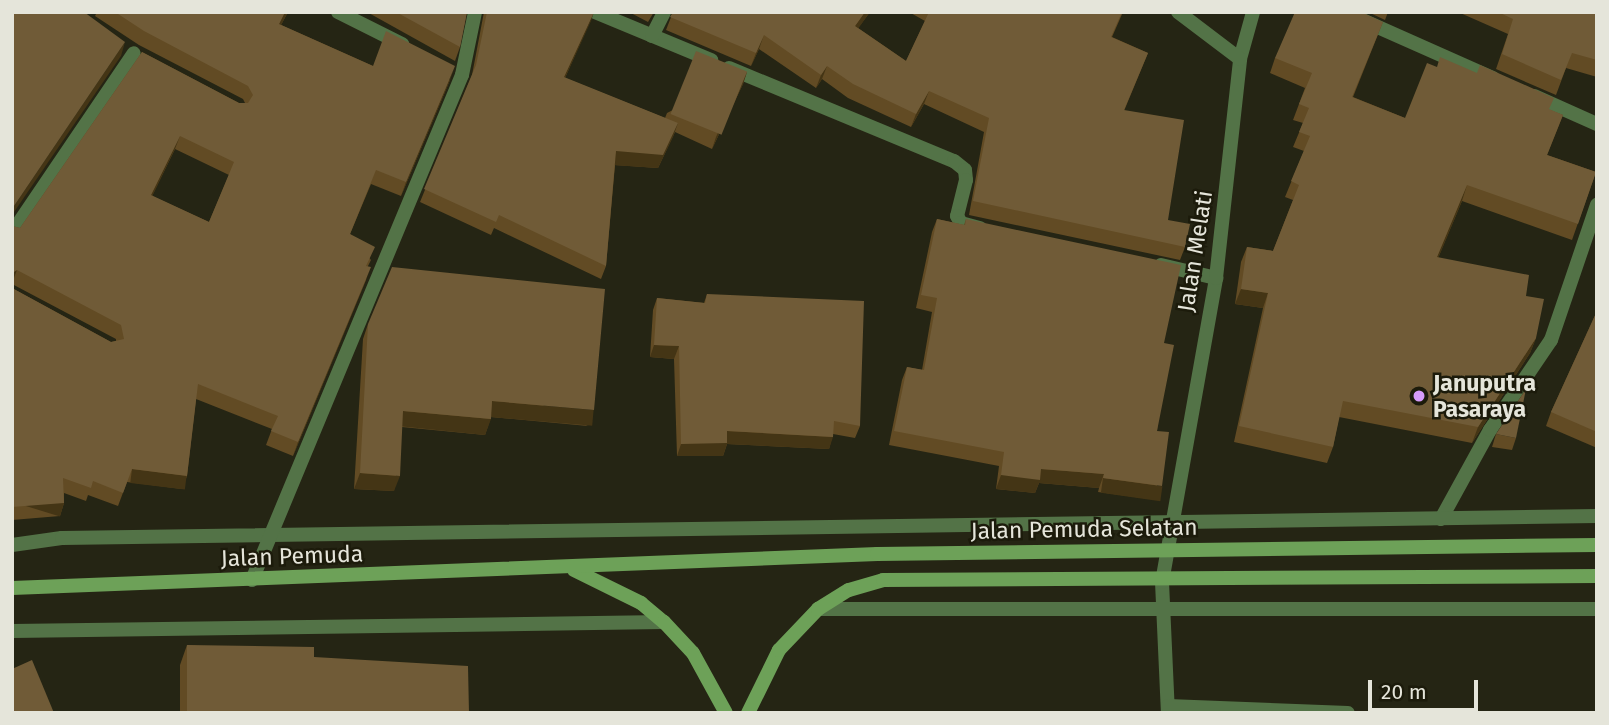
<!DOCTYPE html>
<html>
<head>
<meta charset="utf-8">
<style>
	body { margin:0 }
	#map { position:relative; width:1609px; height:725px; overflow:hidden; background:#252514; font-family:"Fira Sans",sans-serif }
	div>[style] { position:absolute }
	.service>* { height:14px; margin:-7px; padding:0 7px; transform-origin:7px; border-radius:7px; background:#537347 }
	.minor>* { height:14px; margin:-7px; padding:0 7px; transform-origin:7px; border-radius:7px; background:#537347 }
	.tertiary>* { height:14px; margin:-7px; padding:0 7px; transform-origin:7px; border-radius:7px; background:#537347 }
	.secondary>* { height:14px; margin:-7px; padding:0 7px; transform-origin:7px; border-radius:7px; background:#6da158 }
	.wall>* { inset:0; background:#624b24 }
	.shaded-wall>* { inset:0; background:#443515; transform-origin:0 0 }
	.building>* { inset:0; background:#705b37; transform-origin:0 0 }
	.dots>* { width:19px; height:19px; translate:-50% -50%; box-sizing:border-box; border:4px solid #1c1b0b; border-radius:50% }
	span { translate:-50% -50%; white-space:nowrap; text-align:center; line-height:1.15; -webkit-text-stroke:5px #1c1b0b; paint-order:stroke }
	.street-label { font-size:23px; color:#e5e5da }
	.poi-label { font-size:23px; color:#e5e5da; font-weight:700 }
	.left { translate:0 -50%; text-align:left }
	.frame { position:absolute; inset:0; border:14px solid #e5e5da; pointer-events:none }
	.scale { position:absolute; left:1368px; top:680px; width:110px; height:32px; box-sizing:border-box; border:4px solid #e5e5da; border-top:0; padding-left:9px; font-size:21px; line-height:24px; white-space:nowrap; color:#e5e5da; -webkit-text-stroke:5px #1c1b0b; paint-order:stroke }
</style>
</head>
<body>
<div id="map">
	<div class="service">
		<div style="left:1162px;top:582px;width:131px;rotate:87.4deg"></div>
		<div style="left:1168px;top:706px;width:180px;rotate:2.2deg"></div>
	</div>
	<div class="minor">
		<div style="left:338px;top:12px;width:72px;rotate:26.6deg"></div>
		<div style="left:595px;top:12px;width:126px;rotate:22.5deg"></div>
		<div style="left:1344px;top:12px;width:163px;rotate:23.9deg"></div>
		<div style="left:652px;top:36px;width:27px;rotate:-63deg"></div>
		<div style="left:1240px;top:59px;width:49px;rotate:-74.5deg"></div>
		<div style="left:729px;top:68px;width:243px;rotate:22.5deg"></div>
		<div style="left:954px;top:161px;width:14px;rotate:39deg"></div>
		<div style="left:965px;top:170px;width:10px;rotate:84deg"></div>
		<div style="left:966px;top:180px;width:37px;rotate:104deg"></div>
		<div style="left:957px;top:216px;width:8px;rotate:60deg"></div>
		<div style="left:961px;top:223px;width:20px;rotate:15deg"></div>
		<div style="left:1534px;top:96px;width:69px;rotate:24deg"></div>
		<div style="left:12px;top:233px;width:217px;rotate:-55.9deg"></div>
		<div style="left:1161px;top:265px;width:57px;rotate:13.3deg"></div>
		<div style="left:1441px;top:519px;width:102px;rotate:-61.2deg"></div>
		<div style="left:1490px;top:430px;width:109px;rotate:-55.9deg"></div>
		<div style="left:1551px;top:340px;width:143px;rotate:-71.2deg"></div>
		<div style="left:12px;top:545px;width:50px;rotate:-8deg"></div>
		<div style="left:62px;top:538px;width:1535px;rotate:-0.82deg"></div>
		<div style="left:252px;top:580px;width:547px;rotate:-67.42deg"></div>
		<div style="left:462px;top:75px;width:64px;rotate:-78.3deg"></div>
		<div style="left:818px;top:609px;width:779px"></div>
		<div style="left:12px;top:631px;width:652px;rotate:-0.79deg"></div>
	</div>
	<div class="tertiary">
		<div style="left:1162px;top:582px;width:309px;rotate:-79.9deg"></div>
		<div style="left:1216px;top:278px;width:220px;rotate:-83.7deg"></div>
		<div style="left:1240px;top:59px;width:78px;rotate:-142.8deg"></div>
	</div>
	<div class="secondary">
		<div style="left:574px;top:570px;width:75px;rotate:26.2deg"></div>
		<div style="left:641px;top:603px;width:30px;rotate:40deg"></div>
		<div style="left:664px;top:622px;width:42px;rotate:46.9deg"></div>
		<div style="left:693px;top:653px;width:68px;rotate:61.2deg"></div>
		<div style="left:12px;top:588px;width:866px;rotate:-2.25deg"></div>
		<div style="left:877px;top:554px;width:720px;rotate:-0.72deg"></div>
		<div style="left:748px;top:713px;width:70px;rotate:-63.8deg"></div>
		<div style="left:779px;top:650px;width:57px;rotate:-46.4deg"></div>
		<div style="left:818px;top:609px;width:36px;rotate:-32deg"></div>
		<div style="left:849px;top:590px;width:35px;rotate:-16deg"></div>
		<div style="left:883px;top:580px;width:714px;rotate:-0.32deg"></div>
	</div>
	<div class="wall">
		<div style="clip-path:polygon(evenodd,97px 12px,288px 12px,281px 25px,373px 66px,450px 80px,401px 196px,371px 184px,350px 234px,371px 260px,368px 266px,366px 280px,293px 456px,266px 445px,272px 429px,196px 399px,187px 476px,182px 489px,127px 482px,118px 506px,88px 495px,86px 501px,64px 493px,64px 503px,60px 516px,12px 520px,12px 288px,111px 342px,116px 341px,116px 339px,12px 284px,12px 226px,20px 228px,142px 52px,239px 103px,245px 103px,243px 99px,139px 45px,95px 16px,97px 12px,175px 149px,229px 175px,209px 222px,152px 196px,175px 149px)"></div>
		<div style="clip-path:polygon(367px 12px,467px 12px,460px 47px,455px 61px)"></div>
		<div style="clip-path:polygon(484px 12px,594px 12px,565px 78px,665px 118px,667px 113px,747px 72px,743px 84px,712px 149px,675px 132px,658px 168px,615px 165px,606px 266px,601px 279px,494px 228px,491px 235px,420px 202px,472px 75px)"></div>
		<div style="clip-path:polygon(629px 12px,654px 12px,648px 22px)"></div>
		<div style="clip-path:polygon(673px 12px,870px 12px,858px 28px,906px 61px,925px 21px,909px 12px,1123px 12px,1112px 37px,1148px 53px,1124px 111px,1168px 220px,1185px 247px,1180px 260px,969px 215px,984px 132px,924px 104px,911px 127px,848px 98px,822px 79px,816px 88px,759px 49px,751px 66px,666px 30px)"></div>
		<div style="clip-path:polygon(1368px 12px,1388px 12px,1385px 20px)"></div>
		<div style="clip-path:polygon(1458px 12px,1597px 12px,1597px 77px,1566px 68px,1556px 95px,1496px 69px,1508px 34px)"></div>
		<div style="clip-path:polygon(1383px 22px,1353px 97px,1405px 118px,1550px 110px,1563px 115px,1547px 155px,1596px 172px,1572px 240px,1462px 201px,1438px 258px,1526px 296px,1536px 338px,1530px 353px,1472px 443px,1339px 417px,1333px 447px,1327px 463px,1234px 442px,1263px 308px,1235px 304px,1241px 262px,1247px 247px,1273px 251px,1293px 200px,1285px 197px,1304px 151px,1293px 147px,1303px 123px,1293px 120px,1305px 88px,1270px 73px,1275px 58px)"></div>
		<div style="clip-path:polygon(937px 219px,964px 225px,966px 219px,1164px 343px,1157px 431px,1157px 500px,1098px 492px,1099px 488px,1039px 483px,1035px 493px,996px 489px,999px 466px,889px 445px,902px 380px,907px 367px,922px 370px,932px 312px,916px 308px,932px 232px)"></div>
		<div style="clip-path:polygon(707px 294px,860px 426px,855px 438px,833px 434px,829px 449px,727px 444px,723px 456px,677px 456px,674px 359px,650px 357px,653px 310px,657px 298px,704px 303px)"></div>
		<div style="clip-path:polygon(1597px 311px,1597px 448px,1546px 426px,1551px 412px)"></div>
		<div style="clip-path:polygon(368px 324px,588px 426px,491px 417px,485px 435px,402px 427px,394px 491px,354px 489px,363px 339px)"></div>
		<div style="clip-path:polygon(1496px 434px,1516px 438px,1512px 450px,1492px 447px)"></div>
		<div style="clip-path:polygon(187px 645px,314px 657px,469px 713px,180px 713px,180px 665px)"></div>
	</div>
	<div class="shaded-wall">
		<div style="clip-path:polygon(285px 12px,288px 12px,274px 38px,279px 24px)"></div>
		<div style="clip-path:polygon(594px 12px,591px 21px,559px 91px,564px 77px)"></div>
		<div style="clip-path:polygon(865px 12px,870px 12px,850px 40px,855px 26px)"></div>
		<div style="clip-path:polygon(764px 35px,759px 49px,751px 66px,756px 53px)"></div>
		<div style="clip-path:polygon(125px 42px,121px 56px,12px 215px,12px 209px)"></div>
		<div style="clip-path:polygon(455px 66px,450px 80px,401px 196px,406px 182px)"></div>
		<div style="clip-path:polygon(827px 66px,822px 79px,816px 88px,821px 75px)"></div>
		<div style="clip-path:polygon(747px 72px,743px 84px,712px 149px,716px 137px)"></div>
		<div style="clip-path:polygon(929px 91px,924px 104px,911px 127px,916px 114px)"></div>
		<div style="clip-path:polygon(678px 123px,673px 137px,658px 168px,612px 165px,616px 151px)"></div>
		<div style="clip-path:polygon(180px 136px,175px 149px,146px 209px,151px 195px)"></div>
		<div style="clip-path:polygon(1467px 185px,1462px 201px,1432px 273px,1437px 257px)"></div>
		<div style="clip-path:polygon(371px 267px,366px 280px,293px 456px,298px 442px)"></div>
		<div style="clip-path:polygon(17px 270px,12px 283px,12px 273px)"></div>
		<div style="clip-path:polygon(1241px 289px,1268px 293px,1263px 308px,1235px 304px)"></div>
		<div style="clip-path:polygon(1536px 338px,1530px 353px,1472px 443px,1478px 427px)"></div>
		<div style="clip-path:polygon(654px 345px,679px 346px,674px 359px,650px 357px)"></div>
		<div style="left:492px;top:401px;width:102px;height:16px;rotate:5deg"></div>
		<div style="clip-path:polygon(403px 411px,491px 419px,485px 435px,398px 426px)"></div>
		<div style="clip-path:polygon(727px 431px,833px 437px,829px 449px,727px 444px,723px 456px,677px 456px,681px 444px)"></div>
		<div style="left:132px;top:469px;width:55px;height:14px;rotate:7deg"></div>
		<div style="clip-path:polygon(1041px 469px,1104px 474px,1099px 488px,1039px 483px,1035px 493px,996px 489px,1001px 475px)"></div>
		<div style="clip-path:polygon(360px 473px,400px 476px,394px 491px,354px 489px)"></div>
		<div style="left:1103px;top:478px;width:60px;height:15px;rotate:8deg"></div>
		<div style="left:64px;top:503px;width:14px;height:52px;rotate:107deg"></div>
	</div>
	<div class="building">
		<div style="clip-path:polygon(12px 12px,84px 12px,125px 42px,12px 209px)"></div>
		<div style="clip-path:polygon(evenodd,115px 12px,285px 12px,279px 24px,373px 66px,386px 31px,455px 66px,406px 182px,376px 170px,350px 234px,375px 247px,366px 266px,371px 267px,298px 442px,271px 431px,278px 416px,198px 384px,187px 476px,132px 469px,123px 493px,93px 481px,91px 488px,63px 478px,64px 503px,12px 507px,12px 288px,111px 342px,124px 339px,121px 325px,17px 270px,12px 273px,12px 226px,20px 228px,142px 52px,239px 103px,248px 103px,253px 95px,248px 86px,144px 31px,115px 12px,180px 136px,234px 162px,209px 222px,151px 195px,180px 136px)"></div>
		<div style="clip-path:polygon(396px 12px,467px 12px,460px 47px)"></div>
		<div style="clip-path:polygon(487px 12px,594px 12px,564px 77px,678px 123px,663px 155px,616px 151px,606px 266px,499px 215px,496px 222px,424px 189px,476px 65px)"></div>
		<div style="clip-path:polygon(673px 12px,865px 12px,855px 26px,906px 61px,929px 12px,1122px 12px,1111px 37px,1148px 53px,1124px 110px,1184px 120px,1168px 220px,1190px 224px,1185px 247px,973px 201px,989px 118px,929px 91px,916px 114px,853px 84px,827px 66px,821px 75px,764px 35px,756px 53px,670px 17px)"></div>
		<div style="clip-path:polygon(1295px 12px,1361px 12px,1383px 22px,1352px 97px,1405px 118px,1427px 63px,1437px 67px,1440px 57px,1477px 73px,1480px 65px,1554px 98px,1549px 109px,1563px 115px,1547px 155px,1596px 172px,1578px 224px,1467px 185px,1437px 257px,1529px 275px,1526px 296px,1544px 299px,1536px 338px,1478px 427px,1343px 401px,1333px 447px,1239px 426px,1268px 293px,1241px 289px,1247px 247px,1273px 251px,1299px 185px,1291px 181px,1310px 136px,1299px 132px,1309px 108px,1299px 104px,1312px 73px,1275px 58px)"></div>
		<div style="clip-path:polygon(1498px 12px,1597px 12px,1597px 60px,1572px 53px,1561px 80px,1502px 54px,1513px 19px)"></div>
		<div style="left:696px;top:51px;width:55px;height:68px;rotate:22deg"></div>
		<div style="clip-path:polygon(937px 219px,965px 225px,966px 219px,1181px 265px,1164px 343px,1174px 345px,1157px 431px,1169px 432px,1162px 486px,1103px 478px,1104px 474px,1041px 469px,1040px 480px,1001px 475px,1004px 452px,894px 431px,907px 367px,924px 370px,937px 298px,921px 295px)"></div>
		<div style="clip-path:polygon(392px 267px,605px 289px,594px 410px,492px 401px,491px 419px,403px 411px,400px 476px,360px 473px,368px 324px)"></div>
		<div style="clip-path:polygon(707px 294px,864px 301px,860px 426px,834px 421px,833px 437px,727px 431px,727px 443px,681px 444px,679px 346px,654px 345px,657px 298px,705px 303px)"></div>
		<div style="clip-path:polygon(1597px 311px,1597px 432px,1551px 412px)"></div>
		<div style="clip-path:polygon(1526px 389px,1516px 438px,1496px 434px)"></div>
		<div style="clip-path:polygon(187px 645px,314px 647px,314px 657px,468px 666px,469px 713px,187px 713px)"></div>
		<div style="clip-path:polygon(32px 660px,54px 713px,12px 713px,12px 669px)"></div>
	</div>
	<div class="dots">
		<div style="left:1419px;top:396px;background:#d69bf9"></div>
	</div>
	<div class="street-label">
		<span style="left:1195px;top:251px;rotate:-81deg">Jalan Melati</span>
		<span style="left:1084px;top:529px;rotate:-1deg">Jalan Pemuda Selatan</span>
		<span style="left:292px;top:556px;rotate:-2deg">Jalan Pemuda</span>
	</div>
	<div class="poi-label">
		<span class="left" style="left:1433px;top:396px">Januputra<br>Pasaraya</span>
	</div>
	<div class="frame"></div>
	<div class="scale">20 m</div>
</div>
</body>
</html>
